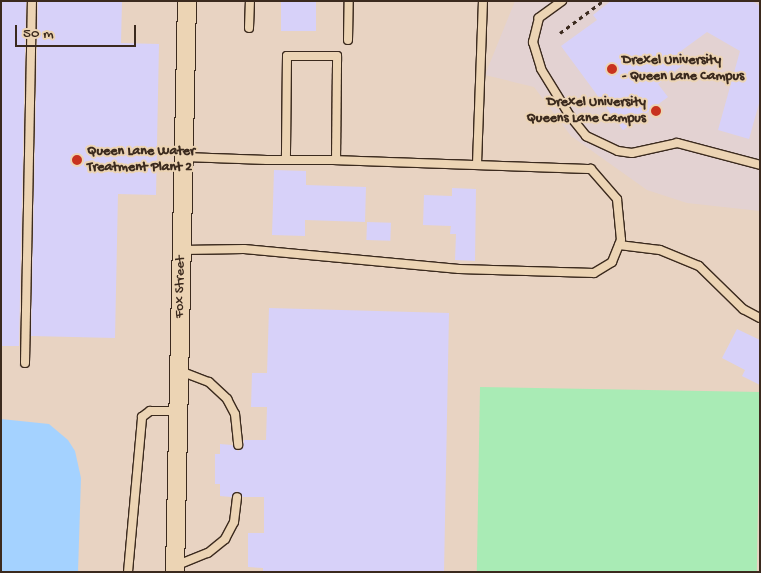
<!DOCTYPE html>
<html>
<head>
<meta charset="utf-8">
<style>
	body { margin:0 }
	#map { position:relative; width:761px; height:573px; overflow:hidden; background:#e8d3c2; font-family:"Gochi Hand",sans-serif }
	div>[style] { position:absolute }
	.built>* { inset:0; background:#e3d2d2 }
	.green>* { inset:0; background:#a9ebb5; transform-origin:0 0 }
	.water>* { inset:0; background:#a4d2ff }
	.building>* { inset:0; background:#d7d1f9; transform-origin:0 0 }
	.path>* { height:3px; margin-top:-1.5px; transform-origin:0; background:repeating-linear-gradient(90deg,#3b2a1e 0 4px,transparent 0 8px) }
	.roads { filter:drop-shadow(1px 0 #3b2a1e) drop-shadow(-1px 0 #3b2a1e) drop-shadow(0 1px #3b2a1e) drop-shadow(0 -1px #3b2a1e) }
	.service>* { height:8px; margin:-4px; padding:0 4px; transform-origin:4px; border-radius:4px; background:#ecd4b4 }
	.tertiary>* { height:18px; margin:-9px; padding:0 9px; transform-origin:9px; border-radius:9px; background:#ecd4b4 }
	.dots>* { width:14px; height:14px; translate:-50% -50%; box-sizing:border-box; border:2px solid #ecd4b4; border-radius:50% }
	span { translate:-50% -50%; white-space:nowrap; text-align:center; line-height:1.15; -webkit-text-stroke:4px #ecd4b4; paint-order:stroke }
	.poi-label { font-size:14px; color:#3b2a1e; font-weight:700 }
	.left { translate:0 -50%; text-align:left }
	.right { translate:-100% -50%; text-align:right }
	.street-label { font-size:14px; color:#3b2a1e }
	.frame { position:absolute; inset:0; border:2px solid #3b2a1e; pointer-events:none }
	.scale { position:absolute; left:15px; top:25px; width:121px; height:22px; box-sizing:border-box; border:2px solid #3b2a1e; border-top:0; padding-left:6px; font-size:15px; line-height:18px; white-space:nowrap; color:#3b2a1e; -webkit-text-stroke:4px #ecd4b4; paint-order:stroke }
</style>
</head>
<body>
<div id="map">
	<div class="built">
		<div style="clip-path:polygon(515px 1px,760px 1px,760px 211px,687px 203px,647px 190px,571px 136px,534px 87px,485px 75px)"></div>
	</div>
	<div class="green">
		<div style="left:480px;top:387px;width:280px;height:185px;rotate:1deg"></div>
	</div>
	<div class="water">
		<div style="clip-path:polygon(1px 419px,49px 424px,68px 440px,75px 451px,81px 478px,78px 572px,1px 572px)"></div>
	</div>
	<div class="building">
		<div style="clip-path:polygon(1px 1px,26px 1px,19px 346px,1px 346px)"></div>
		<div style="clip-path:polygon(38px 1px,122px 1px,121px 43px,159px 44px,156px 195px,118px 194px,115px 338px,31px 336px)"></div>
		<div style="left:281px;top:1px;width:35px;height:30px"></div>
		<div style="clip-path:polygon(611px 1px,752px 1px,760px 6px,760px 100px,749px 139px,718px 130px,740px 51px,707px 32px,681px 51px,688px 61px,658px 84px,668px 97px,623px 130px,561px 46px,597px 20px,593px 15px)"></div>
		<div style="clip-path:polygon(274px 170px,306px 171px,306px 185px,366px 187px,365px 222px,305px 220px,305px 236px,272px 235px)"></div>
		<div style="clip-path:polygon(452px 188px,476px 189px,475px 261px,455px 260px,456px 234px,450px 234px,451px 226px,423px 225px,424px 195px,452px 196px)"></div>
		<div style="left:367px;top:222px;width:24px;height:18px;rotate:2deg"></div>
		<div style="clip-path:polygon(269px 308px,449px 313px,444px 572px,263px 572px,263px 568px,248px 567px,248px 533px,264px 533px,264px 497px,243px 497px,237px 491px,231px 497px,220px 496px,220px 484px,215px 484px,215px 454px,220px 454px,220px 444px,232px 445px,238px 451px,243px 448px,244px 440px,266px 440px,267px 407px,251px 407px,252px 373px,267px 373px)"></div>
		<div style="clip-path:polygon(737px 329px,760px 340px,760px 385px,742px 376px,745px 370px,722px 358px)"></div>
	</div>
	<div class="path">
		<div style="left:560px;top:33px;width:54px;rotate:-36.7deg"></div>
	</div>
	<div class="roads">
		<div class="service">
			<div style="left:562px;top:1px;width:29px;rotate:144deg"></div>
			<div style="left:539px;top:18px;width:25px;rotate:104deg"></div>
			<div style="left:533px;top:42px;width:28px;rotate:73deg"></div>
			<div style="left:541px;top:69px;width:55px;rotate:58.3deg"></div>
			<div style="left:570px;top:116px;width:26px;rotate:51deg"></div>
			<div style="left:586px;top:136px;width:35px;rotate:25deg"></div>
			<div style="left:618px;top:151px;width:14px;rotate:8deg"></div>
			<div style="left:632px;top:153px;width:46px;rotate:-12.5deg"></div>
			<div style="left:677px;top:143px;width:86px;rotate:14.8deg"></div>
			<div style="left:249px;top:28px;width:27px;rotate:-88deg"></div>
			<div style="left:348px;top:40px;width:39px;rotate:-89deg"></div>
			<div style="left:184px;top:157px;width:83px;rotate:2.1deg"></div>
			<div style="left:267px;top:160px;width:69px"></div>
			<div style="left:336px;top:160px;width:104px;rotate:-89.4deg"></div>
			<div style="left:337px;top:56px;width:50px;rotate:180deg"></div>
			<div style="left:287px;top:56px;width:103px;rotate:90.6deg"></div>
			<div style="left:477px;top:164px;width:163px;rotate:-87.9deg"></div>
			<div style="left:619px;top:245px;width:41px;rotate:7deg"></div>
			<div style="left:660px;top:250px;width:42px;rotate:22.3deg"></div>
			<div style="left:699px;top:266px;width:62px;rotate:44.3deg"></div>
			<div style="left:743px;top:309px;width:19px;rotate:28deg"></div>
			<div style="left:182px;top:250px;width:62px;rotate:-0.9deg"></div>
			<div style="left:244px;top:249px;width:216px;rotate:5.3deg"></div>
			<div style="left:459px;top:269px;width:135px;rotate:1.7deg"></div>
			<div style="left:594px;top:273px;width:21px;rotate:-31deg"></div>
			<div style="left:612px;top:262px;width:24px;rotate:-68deg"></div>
			<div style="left:621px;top:240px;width:41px;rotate:-95.6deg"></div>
			<div style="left:617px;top:199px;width:40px;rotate:-131deg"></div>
			<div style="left:591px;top:169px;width:255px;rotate:-178deg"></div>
			<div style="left:25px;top:363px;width:362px;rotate:-88.9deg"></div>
			<div style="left:180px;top:371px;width:31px;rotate:21deg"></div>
			<div style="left:209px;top:382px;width:25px;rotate:43deg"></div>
			<div style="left:227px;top:399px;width:17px;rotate:62deg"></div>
			<div style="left:235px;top:414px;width:31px;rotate:84deg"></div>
			<div style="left:175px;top:566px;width:35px;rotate:-22deg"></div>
			<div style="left:208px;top:553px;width:22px;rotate:-39deg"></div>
			<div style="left:225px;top:539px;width:19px;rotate:-62deg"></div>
			<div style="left:234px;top:522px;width:25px;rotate:-83deg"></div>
			<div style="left:128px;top:572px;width:156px;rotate:-84.8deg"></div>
			<div style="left:142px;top:417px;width:10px;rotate:-37deg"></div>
			<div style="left:150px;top:411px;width:29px"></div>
		</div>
		<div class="tertiary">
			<div style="left:175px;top:572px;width:571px;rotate:-88.8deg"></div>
		</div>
	</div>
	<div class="dots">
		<div style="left:612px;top:69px;background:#c8321e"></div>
		<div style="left:656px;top:111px;background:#c8321e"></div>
		<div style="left:77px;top:160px;background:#c8321e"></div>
	</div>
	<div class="poi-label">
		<span class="left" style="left:622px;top:69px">Drexel University<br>- Queen Lane Campus</span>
		<span class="right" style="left:646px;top:111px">Drexel University<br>Queens Lane Campus</span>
		<span class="left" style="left:87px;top:160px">Queen Lane Water<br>Treatment Plant 2</span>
	</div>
	<div class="street-label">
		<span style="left:181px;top:287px;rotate:-89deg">Fox Street</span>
	</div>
	<div class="frame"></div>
	<div class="scale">50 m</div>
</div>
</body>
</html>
